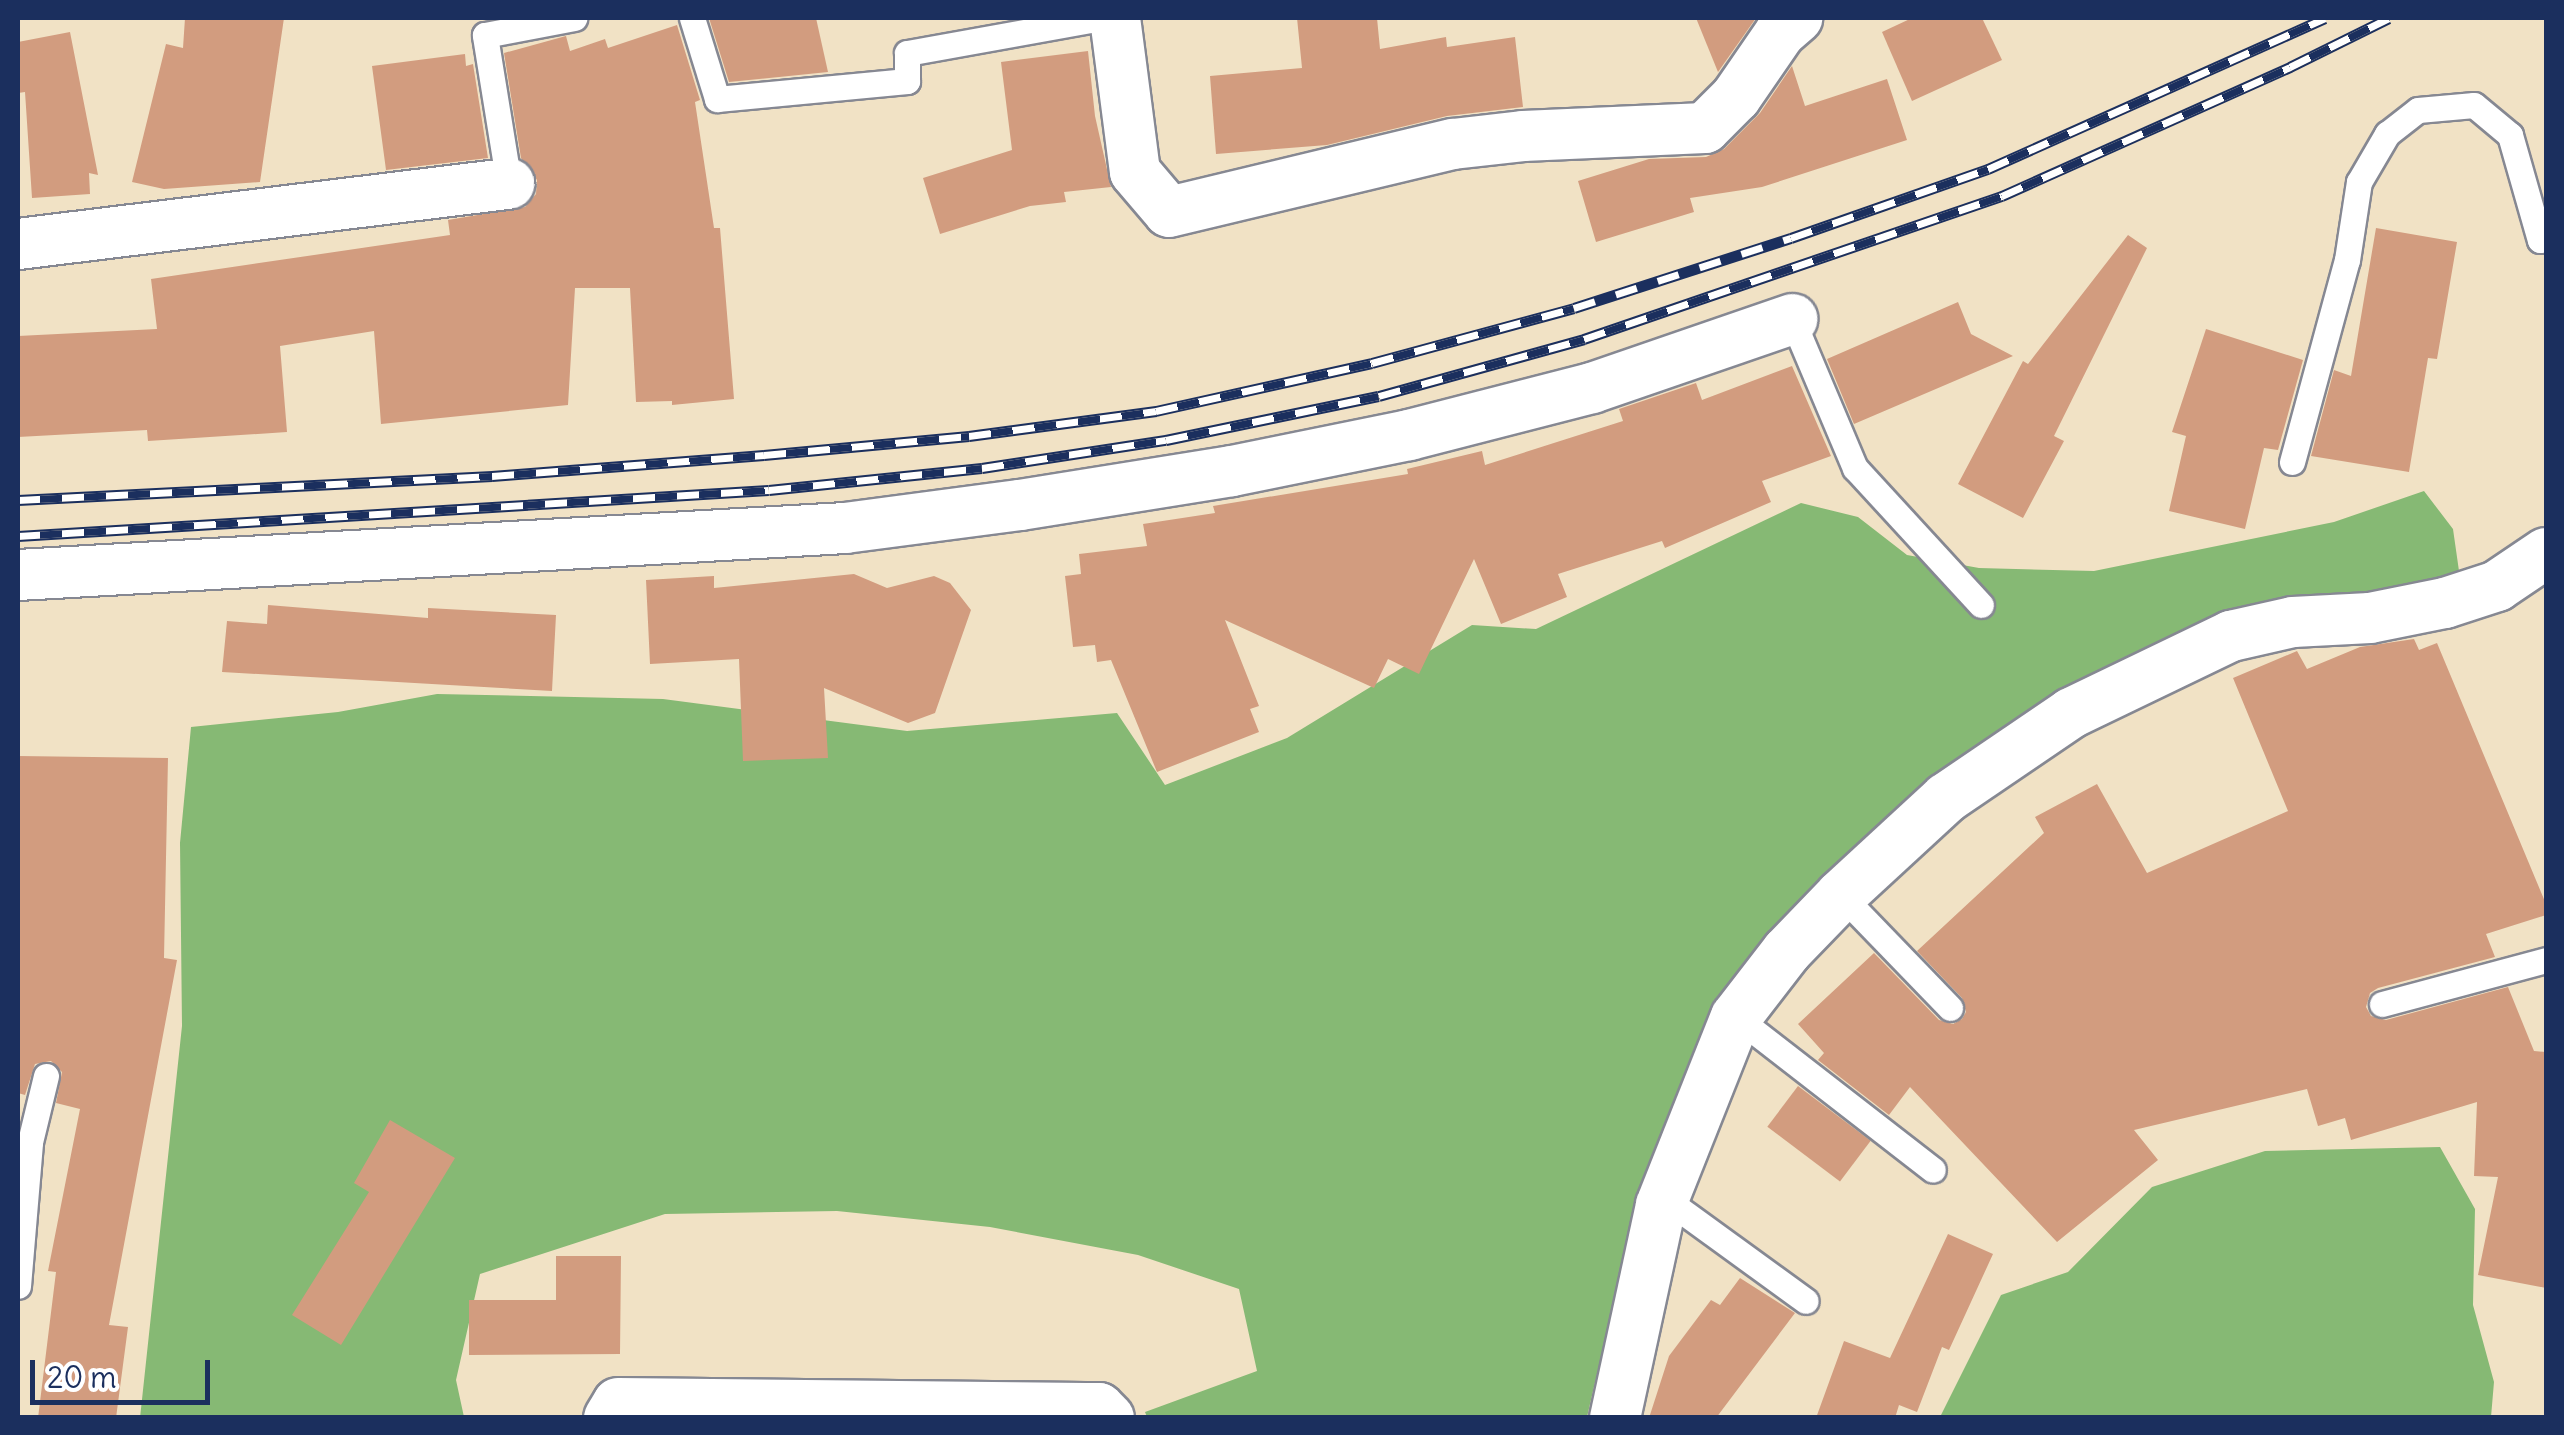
<!DOCTYPE html>
<html>
<head>
<meta charset="utf-8">
<style>
	body { margin:0 }
	#map { position:relative; width:2564px; height:1435px; overflow:hidden; background:#f1e2c5; font-family:Delius,sans-serif }
	div>[style] { position:absolute }
	.forest>* { inset:0; background:#86b974 }
	.building>* { inset:0; background:#d29c7f; transform-origin:0 0 }
	.roads { filter:drop-shadow(2px 0 #868892) drop-shadow(-2px 0 #868892) drop-shadow(0 2px #868892) drop-shadow(0 -2px #868892) }
	.service>* { height:25px; margin:-12.5px; padding:0 12.5px; transform-origin:12.5px; border-radius:12.5px; background:#fff }
	.minor>* { height:50px; margin:-25px; padding:0 25px; transform-origin:25px; border-radius:25px; background:#fff }
	.rail>* { height:11px; margin-top:-5.5px; transform-origin:0; background:repeating-linear-gradient(90deg,#fff 0 22px,#1b2f5e 0 44px); box-sizing:border-box; border-block:2px solid #1b2f5e }
	span { translate:-50% -50%; white-space:nowrap; text-align:center; line-height:1.15; -webkit-text-stroke:9px #fff; paint-order:stroke }
	.frame { position:absolute; inset:0; border:20px solid #1b2f5e; pointer-events:none }
	.scale { position:absolute; left:30px; top:1360px; width:180px; height:45px; box-sizing:border-box; border:5px solid #1b2f5e; border-top:0; padding-left:12px; font-size:30px; line-height:35px; white-space:nowrap; color:#1b2f5e; -webkit-text-stroke:8px #fff; paint-order:stroke }
</style>
</head>
<body>
<div id="map">
	<div class="forest">
		<div style="clip-path:polygon(2424px 491px,2453px 529px,2459px 571px,2041px 707px,1693px 1060px,1640px 1188px,1587px 1417px,1147px 1417px,1145px 1412px,1257px 1371px,1239px 1289px,1138px 1255px,990px 1227px,837px 1211px,665px 1214px,480px 1274px,456px 1380px,464px 1417px,140px 1418px,182px 1026px,180px 843px,191px 727px,338px 712px,437px 694px,663px 699px,907px 731px,1117px 713px,1165px 785px,1287px 738px,1472px 625px,1536px 629px,1801px 503px,1858px 517px,1907px 555px,1979px 568px,2094px 571px,2334px 522px)"></div>
		<div style="clip-path:polygon(2440px 1147px,2475px 1209px,2473px 1305px,2494px 1382px,2491px 1417px,1940px 1417px,2001px 1295px,2068px 1272px,2152px 1187px,2265px 1151px)"></div>
	</div>
	<div class="building">
		<div style="clip-path:polygon(185px 18px,284px 18px,260px 182px,164px 189px,132px 182px,166px 44px,183px 48px)"></div>
		<div style="clip-path:polygon(709px 18px,816px 18px,828px 72px,729px 82px)"></div>
		<div style="clip-path:polygon(1297px 18px,1377px 18px,1380px 49px,1446px 37px,1447px 47px,1515px 37px,1523px 107px,1447px 116px,1327px 145px,1216px 154px,1210px 76px,1302px 68px)"></div>
		<div style="clip-path:polygon(1696px 18px,1756px 18px,1718px 72px)"></div>
		<div style="clip-path:polygon(1912px 18px,1982px 18px,2002px 60px,1912px 101px,1882px 32px)"></div>
		<div style="clip-path:polygon(677px 25px,700px 100px,695px 102px,714px 228px,720px 228px,734px 399px,672px 405px,672px 401px,636px 402px,630px 288px,575px 288px,568px 405px,381px 424px,374px 331px,280px 346px,287px 432px,148px 441px,147px 430px,18px 437px,18px 336px,157px 329px,151px 279px,450px 235px,448px 220px,525px 207px,536px 194px,537px 180px,521px 158px,504px 53px,566px 36px,570px 51px,605px 39px,608px 48px)"></div>
		<div style="clip-path:polygon(70px 32px,98px 175px,89px 173px,90px 194px,32px 198px,25px 92px,18px 93px,18px 42px)"></div>
		<div style="clip-path:polygon(1088px 51px,1095px 116px,1111px 187px,1064px 192px,1066px 202px,1030px 206px,940px 234px,923px 178px,1012px 150px,1001px 62px)"></div>
		<div style="clip-path:polygon(465px 54px,466px 66px,473px 64px,488px 158px,386px 170px,372px 66px)"></div>
		<div style="clip-path:polygon(1792px 66px,1805px 106px,1887px 79px,1907px 140px,1762px 187px,1690px 198px,1694px 212px,1596px 242px,1578px 181px,1649px 159px,1706px 157px,1724px 149px,1760px 113px)"></div>
		<div style="clip-path:polygon(2376px 228px,2457px 242px,2437px 359px,2428px 358px,2409px 472px,2311px 456px,2334px 370px,2351px 376px)"></div>
		<div style="clip-path:polygon(2128px 235px,2147px 248px,2054px 436px,2064px 441px,2023px 518px,1958px 484px,2023px 361px,2028px 364px)"></div>
		<div style="clip-path:polygon(1958px 302px,1971px 334px,2013px 356px,1854px 424px,1827px 359px)"></div>
		<div style="clip-path:polygon(2206px 329px,2303px 360px,2278px 450px,2264px 448px,2245px 529px,2169px 511px,2186px 436px,2172px 432px)"></div>
		<div style="clip-path:polygon(1792px 366px,1831px 456px,1762px 481px,1771px 502px,1665px 548px,1662px 541px,1558px 574px,1567px 597px,1501px 624px,1474px 559px,1419px 674px,1388px 659px,1374px 688px,1225px 620px,1259px 706px,1250px 709px,1259px 732px,1157px 772px,1111px 660px,1097px 662px,1095px 645px,1073px 647px,1065px 576px,1081px 574px,1079px 554px,1147px 546px,1143px 524px,1215px 513px,1213px 506px,1408px 474px,1407px 469px,1482px 451px,1485px 465px,1623px 421px,1619px 409px,1696px 383px,1702px 400px)"></div>
		<div style="clip-path:polygon(854px 574px,887px 588px,934px 576px,950px 583px,971px 610px,935px 713px,908px 723px,824px 688px,828px 758px,743px 761px,739px 659px,650px 664px,646px 580px,714px 576px,714px 588px)"></div>
		<div style="clip-path:polygon(268px 605px,428px 618px,428px 608px,556px 615px,552px 691px,222px 672px,227px 621px,267px 624px)"></div>
		<div style="clip-path:polygon(2414px 639px,2419px 650px,2437px 643px,2546px 904px,2546px 915px,2486px 934px,2495px 957px,2378px 988px,2370px 993px,2366px 1007px,2371px 1016px,2386px 1020px,2508px 987px,2534px 1051px,2546px 1052px,2546px 1288px,2478px 1275px,2498px 1177px,2474px 1176px,2477px 1102px,2351px 1140px,2345px 1118px,2318px 1126px,2307px 1089px,2134px 1130px,2158px 1160px,2057px 1242px,1910px 1087px,1889px 1115px,1818px 1060px,1824px 1053px,1798px 1024px,1874px 953px,1939px 1020px,1953px 1024px,1962px 1019px,1966px 1012px,1962px 998px,1917px 951px,2044px 833px,2035px 817px,2097px 784px,2147px 873px,2288px 811px,2233px 678px,2297px 651px,2307px 669px,2360px 647px)"></div>
		<div style="clip-path:polygon(18px 756px,168px 758px,164px 958px,177px 960px,109px 1325px,128px 1327px,116px 1418px,38px 1418px,56px 1272px,48px 1271px,80px 1109px,56px 1103px,62px 1072px,51px 1061px,35px 1064px,25px 1095px,18px 1093px)"></div>
		<div style="left:1798px;top:1086px;width:91px;height:51px;rotate:37deg"></div>
		<div style="clip-path:polygon(390px 1120px,455px 1158px,341px 1345px,292px 1315px,369px 1192px,354px 1183px)"></div>
		<div style="clip-path:polygon(1948px 1234px,1993px 1254px,1949px 1350px,1942px 1347px,1917px 1412px,1899px 1405px,1895px 1418px,1816px 1418px,1844px 1341px,1890px 1358px)"></div>
		<div style="clip-path:polygon(556px 1256px,621px 1256px,620px 1354px,469px 1355px,469px 1300px,556px 1300px)"></div>
		<div style="clip-path:polygon(1740px 1278px,1795px 1313px,1716px 1418px,1649px 1418px,1669px 1356px,1711px 1300px,1720px 1305px)"></div>
	</div>
	<div class="roads">
		<div class="service">
			<div style="left:692px;top:18px;width:85px;rotate:72.8deg"></div>
			<div style="left:717px;top:99px;width:191px;rotate:-5.4deg"></div>
			<div style="left:907px;top:81px;width:28px;rotate:-90deg"></div>
			<div style="left:907px;top:53px;width:198px;rotate:-10.2deg"></div>
			<div style="left:509px;top:184px;width:151px;rotate:-99.2deg"></div>
			<div style="left:485px;top:35px;width:91px;rotate:-10.8deg"></div>
			<div style="left:1792px;top:319px;width:162px;rotate:67.1deg"></div>
			<div style="left:1855px;top:468px;width:186px;rotate:47.4deg"></div>
			<div style="left:2292px;top:462px;width:209px;rotate:-74.8deg"></div>
			<div style="left:2347px;top:260px;width:79px;rotate:-81.3deg"></div>
			<div style="left:2359px;top:182px;width:56px;rotate:-59.7deg"></div>
			<div style="left:2387px;top:134px;width:39px;rotate:-38deg"></div>
			<div style="left:2418px;top:110px;width:56px;rotate:-5.1deg"></div>
			<div style="left:2474px;top:105px;width:47px;rotate:39.8deg"></div>
			<div style="left:2510px;top:135px;width:109px;rotate:74.1deg"></div>
			<div style="left:2540px;top:240px;width:6px;rotate:-18deg"></div>
			<div style="left:1841px;top:895px;width:157px;rotate:46deg"></div>
			<div style="left:2382px;top:1004px;width:170px;rotate:-15deg"></div>
			<div style="left:1736px;top:1017px;width:249px;rotate:37.8deg"></div>
			<div style="left:1664px;top:1198px;width:175px;rotate:36deg"></div>
			<div style="left:18px;top:1286px;width:144px;rotate:-85.2deg"></div>
			<div style="left:30px;top:1142px;width:68px;rotate:-76.4deg"></div>
		</div>
		<div class="minor">
			<div style="left:1115px;top:18px;width:155px;rotate:82.6deg"></div>
			<div style="left:1135px;top:172px;width:52px;rotate:49.6deg"></div>
			<div style="left:1169px;top:212px;width:292px;rotate:-13.5deg"></div>
			<div style="left:1453px;top:144px;width:70px;rotate:-6.5deg"></div>
			<div style="left:1523px;top:136px;width:182px;rotate:-2.5deg"></div>
			<div style="left:1705px;top:128px;width:44px;rotate:-45deg"></div>
			<div style="left:1736px;top:97px;width:78px;rotate:-55.5deg"></div>
			<div style="left:1780px;top:33px;width:23px;rotate:-41deg"></div>
			<div style="left:18px;top:244px;width:495px;rotate:-7deg"></div>
			<div style="left:18px;top:575px;width:828px;rotate:-3.25deg"></div>
			<div style="left:845px;top:528px;width:177px;rotate:-7.5deg"></div>
			<div style="left:1020px;top:505px;width:215px;rotate:-9.1deg"></div>
			<div style="left:1232px;top:471px;width:181px;rotate:-11.5deg"></div>
			<div style="left:1409px;top:435px;width:189px;rotate:-14.4deg"></div>
			<div style="left:1592px;top:388px;width:212px;rotate:-19deg"></div>
			<div style="left:609px;top:1418px;width:17px;rotate:-59deg"></div>
			<div style="left:618px;top:1403px;width:481px;rotate:0.6deg"></div>
			<div style="left:1099px;top:1408px;width:14px;rotate:45deg"></div>
			<div style="left:1615px;top:1418px;width:218px;rotate:-77.8deg"></div>
			<div style="left:1661px;top:1205px;width:202px;rotate:-68.3deg"></div>
			<div style="left:1736px;top:1017px;width:83px;rotate:-52.3deg"></div>
			<div style="left:1787px;top:951px;width:78px;rotate:-46deg"></div>
			<div style="left:1841px;top:895px;width:143px;rotate:-42.7deg"></div>
			<div style="left:1946px;top:798px;width:151px;rotate:-34.2deg"></div>
			<div style="left:2071px;top:713px;width:178px;rotate:-25.7deg"></div>
			<div style="left:2231px;top:636px;width:64px;rotate:-12.7deg"></div>
			<div style="left:2293px;top:622px;width:77px;rotate:-3deg"></div>
			<div style="left:2370px;top:618px;width:76px;rotate:-11.3deg"></div>
			<div style="left:2445px;top:603px;width:55px;rotate:-18.1deg"></div>
			<div style="left:2497px;top:586px;width:59px;rotate:-34deg"></div>
		</div>
	</div>
	<div class="rail">
		<div style="left:18px;top:500px;width:475px;rotate:-2.9deg"></div>
		<div style="left:492px;top:476px;width:273px;rotate:-4.4deg"></div>
		<div style="left:764px;top:455px;width:206px;rotate:-5.3deg"></div>
		<div style="left:969px;top:436px;width:189px;rotate:-7.6deg"></div>
		<div style="left:1156px;top:411px;width:221px;rotate:-12.5deg"></div>
		<div style="left:1372px;top:363px;width:209px;rotate:-15.2deg"></div>
		<div style="left:1574px;top:308px;width:228px;rotate:-17.9deg"></div>
		<div style="left:1791px;top:238px;width:209px;rotate:-19.3deg"></div>
		<div style="left:1988px;top:169px;width:369px;rotate:-24.1deg"></div>
		<div style="left:18px;top:536px;width:752px;rotate:-3.51deg"></div>
		<div style="left:769px;top:490px;width:214px;rotate:-5.9deg"></div>
		<div style="left:982px;top:468px;width:186px;rotate:-8.7deg"></div>
		<div style="left:1166px;top:440px;width:217px;rotate:-11.7deg"></div>
		<div style="left:1379px;top:396px;width:213px;rotate:-15.5deg"></div>
		<div style="left:1584px;top:339px;width:442px;rotate:-18.9deg"></div>
		<div style="left:2002px;top:196px;width:316px;rotate:-24.1deg"></div>
		<div style="left:2290px;top:67px;width:110px;rotate:-26.3deg"></div>
	</div>
	<div class="frame"></div>
	<div class="scale">20 m</div>
</div>
</body>
</html>
